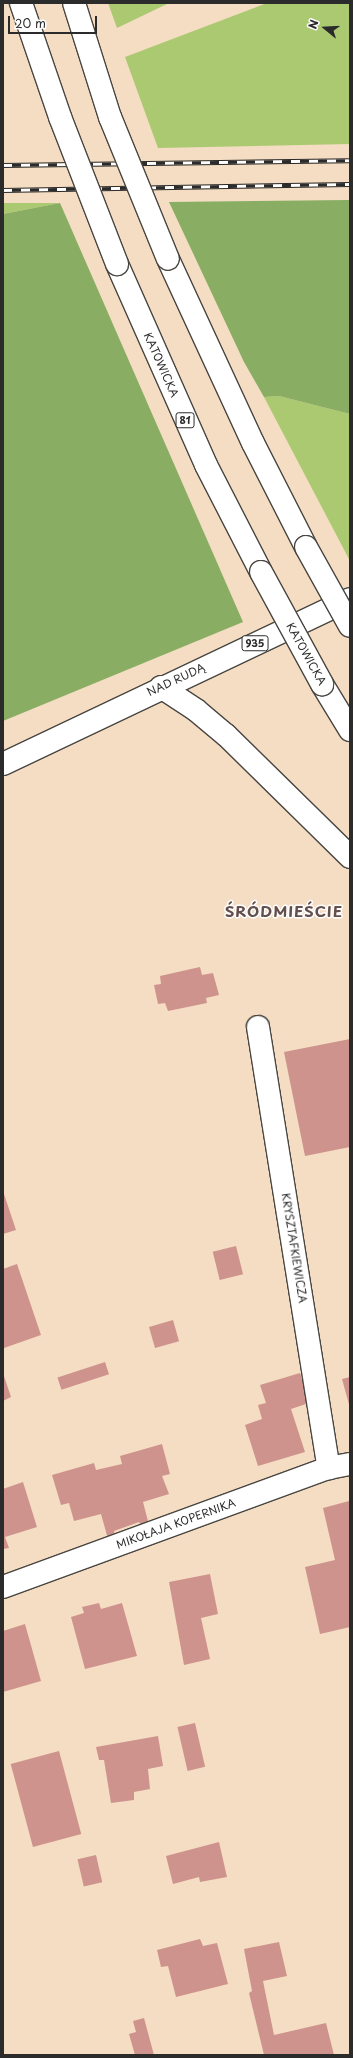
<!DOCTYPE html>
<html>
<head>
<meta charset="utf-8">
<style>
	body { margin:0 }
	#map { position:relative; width:353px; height:2058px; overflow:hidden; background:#f4ddc2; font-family:"Playpen Sans",sans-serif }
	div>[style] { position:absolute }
	.green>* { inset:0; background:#abc971 }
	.forest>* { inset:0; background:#88ad63 }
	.building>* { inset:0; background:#cf938d; transform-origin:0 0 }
	.roads { filter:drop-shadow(1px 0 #494642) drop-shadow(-1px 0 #494642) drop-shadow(0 1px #494642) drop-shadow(0 -1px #494642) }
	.street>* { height:22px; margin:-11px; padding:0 11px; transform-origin:11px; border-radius:11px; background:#fff }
	.primary>* { height:22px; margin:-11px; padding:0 11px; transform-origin:11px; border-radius:11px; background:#fff }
	.rail>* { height:4.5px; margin-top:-2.25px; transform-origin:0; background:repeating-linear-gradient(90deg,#fff 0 9px,#2b2b2b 0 18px); box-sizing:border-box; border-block:1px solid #2b2b2b }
	.bridges { filter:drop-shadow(1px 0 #494642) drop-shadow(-1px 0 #494642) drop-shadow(0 1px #494642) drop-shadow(0 -1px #494642) }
	.primary-bridge>* { height:22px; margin:-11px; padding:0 11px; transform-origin:11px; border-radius:11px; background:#fff }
	span { translate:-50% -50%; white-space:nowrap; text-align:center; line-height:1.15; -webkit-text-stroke:3px #fff; paint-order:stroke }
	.shield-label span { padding:1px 3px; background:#fff; border:1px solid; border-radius:3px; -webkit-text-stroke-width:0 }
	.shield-label { font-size:10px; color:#2b2b2b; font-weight:700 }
	.street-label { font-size:11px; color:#2b2b2b }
	.district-label { font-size:15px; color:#644f4d; font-weight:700; letter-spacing:1px }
	.frame { position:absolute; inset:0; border:4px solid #2b2b2b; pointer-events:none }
	.north { position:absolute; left:305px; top:8px; width:40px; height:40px; -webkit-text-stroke:3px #fff; paint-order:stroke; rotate:288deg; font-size:11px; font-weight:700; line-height:16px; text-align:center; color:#2b2b2b }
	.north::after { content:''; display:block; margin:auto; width:14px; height:18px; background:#2b2b2b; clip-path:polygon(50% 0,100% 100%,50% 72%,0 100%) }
	.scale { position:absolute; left:8px; top:16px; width:89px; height:18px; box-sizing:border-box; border:2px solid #2b2b2b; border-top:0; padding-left:5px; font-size:12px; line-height:14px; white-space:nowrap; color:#2b2b2b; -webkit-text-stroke:3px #fff; paint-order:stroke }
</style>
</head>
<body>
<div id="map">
	<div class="green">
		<div style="clip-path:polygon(108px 3px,169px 3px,117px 28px)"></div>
		<div style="clip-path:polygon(267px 3px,350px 3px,350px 144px,158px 148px,125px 57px)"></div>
		<div style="clip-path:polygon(3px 203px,60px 203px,3px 214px)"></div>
		<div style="clip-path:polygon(279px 396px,350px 414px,350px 561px,264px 397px)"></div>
	</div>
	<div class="forest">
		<div style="clip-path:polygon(350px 200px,350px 414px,279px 396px,264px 397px,244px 362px,169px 202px)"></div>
		<div style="clip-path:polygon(60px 203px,243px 622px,3px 721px,3px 214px)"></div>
	</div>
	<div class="building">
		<div style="clip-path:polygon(200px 967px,202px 975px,213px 973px,219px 995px,206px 998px,207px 1003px,168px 1011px,165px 1003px,158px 1004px,154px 985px,161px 984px,160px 976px)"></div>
		<div style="clip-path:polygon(350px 1039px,350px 1147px,305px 1156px,284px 1052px)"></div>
		<div style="clip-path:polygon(3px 1191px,16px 1230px,3px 1234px)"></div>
		<div style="left:236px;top:1246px;width:29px;height:24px;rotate:76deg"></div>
		<div style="clip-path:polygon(17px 1264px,41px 1335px,4px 1348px,3px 1269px)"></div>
		<div style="left:173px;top:1320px;width:22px;height:25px;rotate:74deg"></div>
		<div style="left:105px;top:1362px;width:13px;height:50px;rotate:72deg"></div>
		<div style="clip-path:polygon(3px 1373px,11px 1397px,3px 1401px)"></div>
		<div style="clip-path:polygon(300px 1373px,309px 1403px,291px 1409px,305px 1452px,258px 1466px,245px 1425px,262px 1419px,258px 1405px,266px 1403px,260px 1385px)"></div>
		<div style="clip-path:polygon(350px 1377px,350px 1408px,342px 1379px)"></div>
		<div style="clip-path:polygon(162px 1444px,170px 1474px,162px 1476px,169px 1494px,143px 1502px,149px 1525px,142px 1528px,139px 1522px,114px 1531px,115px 1536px,108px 1539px,101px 1514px,74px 1521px,69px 1503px,61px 1505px,52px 1475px,94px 1463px,96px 1470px,122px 1464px,120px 1456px)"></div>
		<div style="clip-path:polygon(23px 1482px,37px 1527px,5px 1537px,9px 1548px,3px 1549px,3px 1489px)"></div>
		<div style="clip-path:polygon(349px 1501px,350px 1627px,320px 1634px,305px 1567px,335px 1560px,323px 1508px)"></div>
		<div style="clip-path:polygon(210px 1574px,218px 1614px,201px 1618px,210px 1659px,184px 1665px,169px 1582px)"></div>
		<div style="clip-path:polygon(99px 1603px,101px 1609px,122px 1603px,137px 1656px,85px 1669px,71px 1617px,84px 1613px,82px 1607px)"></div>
		<div style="clip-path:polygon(25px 1624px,41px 1681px,3px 1692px,3px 1631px)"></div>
		<div style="left:195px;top:1723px;width:45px;height:18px;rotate:77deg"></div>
		<div style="clip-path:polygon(158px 1736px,163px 1766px,148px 1769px,150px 1789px,134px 1792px,134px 1800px,111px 1803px,104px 1760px,99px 1760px,96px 1747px)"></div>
		<div style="left:59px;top:1751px;width:86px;height:50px;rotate:75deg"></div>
		<div style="clip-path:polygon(219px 1842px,227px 1877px,200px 1882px,199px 1877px,173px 1884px,166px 1856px)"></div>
		<div style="left:96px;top:1855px;width:28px;height:19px;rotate:77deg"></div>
		<div style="clip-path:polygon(200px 1939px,203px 1946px,217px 1943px,228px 1984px,176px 1997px,168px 1966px,161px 1967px,157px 1950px)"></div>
		<div style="clip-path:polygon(279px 1942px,287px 1976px,263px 1981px,274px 2035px,326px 2023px,334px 2055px,264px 2055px,249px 1993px,252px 1991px,244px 1949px)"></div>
		<div style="clip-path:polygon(144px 2018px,154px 2055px,135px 2055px,129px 2034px,136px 2032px,133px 2021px)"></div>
	</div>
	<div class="roads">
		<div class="street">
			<div style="left:258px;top:1027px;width:447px;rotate:80.9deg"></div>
			<div style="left:3px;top:1587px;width:347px;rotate:-20.1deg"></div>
			<div style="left:329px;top:1468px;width:21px;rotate:-11deg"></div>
		</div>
		<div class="primary">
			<div style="left:168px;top:259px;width:203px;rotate:65.2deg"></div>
			<div style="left:253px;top:443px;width:117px;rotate:63deg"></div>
			<div style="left:117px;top:264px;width:220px;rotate:66.1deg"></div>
			<div style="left:206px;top:465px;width:120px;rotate:62.8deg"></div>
			<div style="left:322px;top:684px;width:54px;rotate:58.7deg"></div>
			<div style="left:161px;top:687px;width:42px;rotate:33.3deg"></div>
			<div style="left:196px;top:710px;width:39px;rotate:40deg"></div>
			<div style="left:226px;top:735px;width:174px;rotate:44.5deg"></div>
			<div style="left:3px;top:764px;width:384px;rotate:-25.4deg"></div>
		</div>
	</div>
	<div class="rail">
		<div style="left:3px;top:165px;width:347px;rotate:-0.8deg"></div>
		<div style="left:3px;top:190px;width:347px;rotate:-1deg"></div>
	</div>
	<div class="bridges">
		<div class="primary-bridge">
			<div style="left:21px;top:3px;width:120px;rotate:71.1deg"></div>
			<div style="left:60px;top:117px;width:158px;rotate:68.8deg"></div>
			<div style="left:74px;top:3px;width:120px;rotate:72.5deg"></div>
			<div style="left:110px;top:117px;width:153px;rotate:67.8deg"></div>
			<div style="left:306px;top:547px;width:90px;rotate:60.9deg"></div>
			<div style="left:261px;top:572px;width:128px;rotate:61.4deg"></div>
		</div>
	</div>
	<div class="shield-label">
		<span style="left:185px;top:420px">81</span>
		<span style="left:255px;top:643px">935</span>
	</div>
	<div class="street-label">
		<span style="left:161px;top:365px;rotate:66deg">KATOWICKA</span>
		<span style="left:306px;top:654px;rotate:61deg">KATOWICKA</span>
		<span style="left:176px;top:680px;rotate:-25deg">NAD RUDĄ</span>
		<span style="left:294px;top:1248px;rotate:81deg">KRYSZTAFKIEWICZA</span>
		<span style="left:176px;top:1524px;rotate:-20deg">MIKOŁAJA KOPERNIKA</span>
	</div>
	<div class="district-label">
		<span style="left:284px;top:911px">ŚRÓDMIEŚCIE</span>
	</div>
	<div class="frame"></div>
	<div class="north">N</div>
	<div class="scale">20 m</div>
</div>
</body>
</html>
